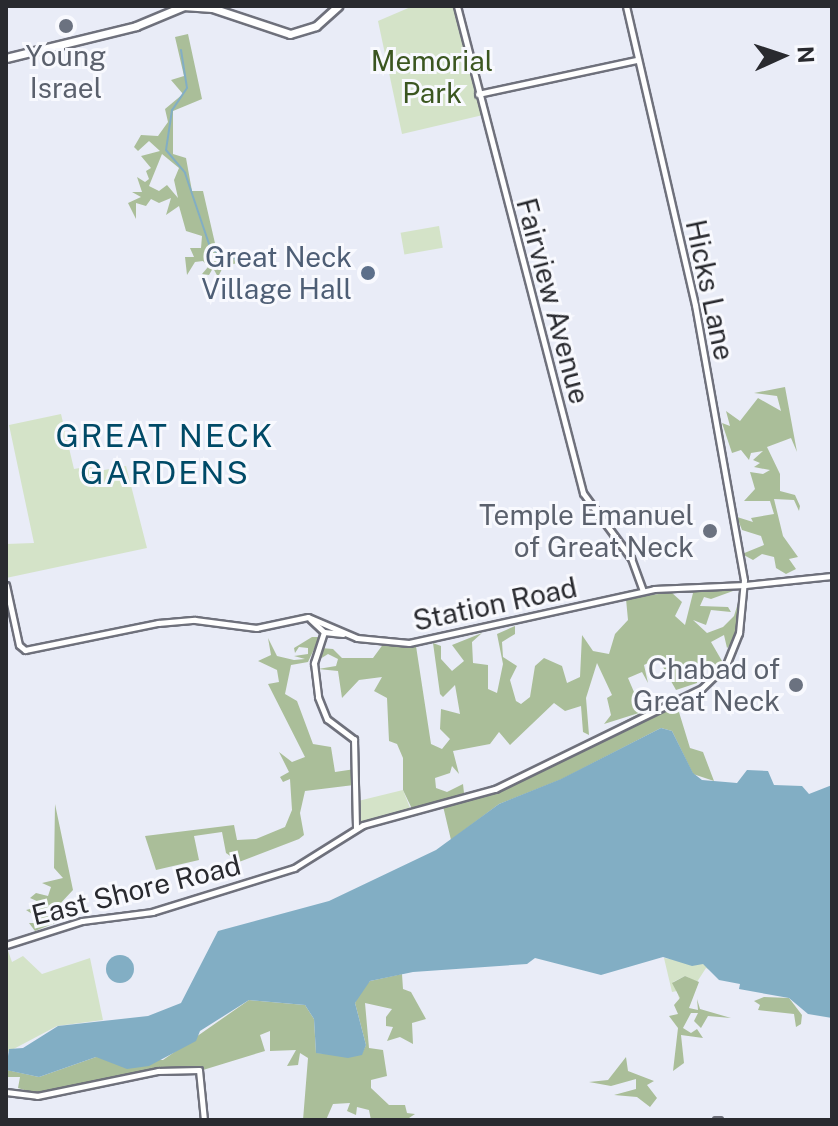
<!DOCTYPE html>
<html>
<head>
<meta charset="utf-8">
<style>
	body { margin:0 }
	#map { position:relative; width:838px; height:1126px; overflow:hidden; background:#e9ecf7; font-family:"Public Sans",sans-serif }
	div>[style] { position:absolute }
	.green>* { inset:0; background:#d4e3c8; transform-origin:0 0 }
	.forest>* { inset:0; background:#aabe99 }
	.water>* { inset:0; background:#82aec4 }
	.round { border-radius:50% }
	.stream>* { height:2px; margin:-1px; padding:0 1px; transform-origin:1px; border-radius:1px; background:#82aec4 }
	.roads { filter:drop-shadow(2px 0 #6f717c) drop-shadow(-2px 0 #6f717c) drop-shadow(0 2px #6f717c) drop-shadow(0 -2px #6f717c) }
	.tertiary>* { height:5px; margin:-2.5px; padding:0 2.5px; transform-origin:2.5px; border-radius:2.5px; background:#fff }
	.secondary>* { height:5px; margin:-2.5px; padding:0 2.5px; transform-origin:2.5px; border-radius:2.5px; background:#fff }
	.primary>* { height:7px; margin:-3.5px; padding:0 3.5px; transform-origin:3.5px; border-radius:3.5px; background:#fff }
	.dots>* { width:22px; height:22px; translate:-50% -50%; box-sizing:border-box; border:4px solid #f8f9fe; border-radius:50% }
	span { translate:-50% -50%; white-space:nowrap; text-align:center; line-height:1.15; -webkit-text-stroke:6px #f8f9fe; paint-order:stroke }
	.worship-label { font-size:28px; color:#5b616d }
	.right { translate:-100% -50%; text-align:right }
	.park-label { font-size:28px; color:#3b5620 }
	.service-label { font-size:28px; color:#4e5e75 }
	.street-label { font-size:28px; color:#292a2f }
	.quarter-label { font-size:32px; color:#004a67; letter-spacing:2px }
	.frame { position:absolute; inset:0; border:8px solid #292a2f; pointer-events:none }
	.north { position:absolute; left:742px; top:16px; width:80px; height:80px; -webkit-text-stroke:6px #f8f9fe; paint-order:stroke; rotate:87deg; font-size:22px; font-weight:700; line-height:32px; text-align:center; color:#292a2f }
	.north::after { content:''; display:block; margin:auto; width:28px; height:36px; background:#292a2f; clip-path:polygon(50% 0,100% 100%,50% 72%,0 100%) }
</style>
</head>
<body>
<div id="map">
	<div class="green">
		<div style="clip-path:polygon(413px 6px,457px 6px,483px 115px,402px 134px,378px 21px)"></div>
		<div style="left:439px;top:226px;width:22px;height:39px;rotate:80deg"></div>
		<div style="clip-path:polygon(61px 414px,74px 469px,91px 466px,93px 472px,126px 466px,147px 548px,6px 578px,6px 544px,34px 543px,9px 425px)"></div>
		<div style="clip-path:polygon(403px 790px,412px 813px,356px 828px,354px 802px)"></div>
		<div style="clip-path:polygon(6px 945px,12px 962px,23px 956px,42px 974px,90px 958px,103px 1020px,57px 1026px,6px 1053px)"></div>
		<div style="clip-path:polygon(664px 958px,703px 964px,712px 971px,706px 968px,697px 982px,685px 976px,673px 982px,680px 993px,680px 1002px,677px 991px,672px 992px)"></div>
	</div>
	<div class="forest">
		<div style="clip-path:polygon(evenodd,188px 34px,202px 99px,173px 111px,173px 154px,186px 158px,192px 191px,203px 191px,217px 252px,235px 254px,237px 263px,223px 267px,218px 277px,213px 268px,209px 275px,202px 274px,208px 267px,203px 261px,195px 262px,187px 275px,185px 257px,194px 257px,190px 248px,201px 248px,202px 236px,186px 231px,179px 206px,166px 215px,171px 198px,159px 203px,151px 199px,146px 206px,136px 203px,136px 219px,128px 203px,141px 197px,132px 192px,142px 192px,137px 177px,145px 182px,149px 179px,146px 171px,151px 168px,141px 156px,160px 151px,149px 141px,138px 151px,134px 147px,141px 135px,158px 136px,168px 122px,165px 109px,183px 94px,171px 80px,184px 76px,175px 37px,188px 34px,162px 154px,179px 168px,174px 180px,178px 198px,167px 185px,159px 191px,149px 186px,162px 154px)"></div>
		<div style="clip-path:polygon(785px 387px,797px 452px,791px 438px,767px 447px,780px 474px,780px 491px,795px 495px,800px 506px,799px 511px,794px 500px,774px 499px,783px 536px,798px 557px,789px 559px,796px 569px,786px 574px,776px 568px,774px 557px,762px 554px,753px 560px,742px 554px,764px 545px,761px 536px,742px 530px,737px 517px,753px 522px,751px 518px,774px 514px,770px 501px,744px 501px,755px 489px,750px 472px,763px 474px,770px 470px,754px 467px,760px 463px,753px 460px,763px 451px,751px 453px,749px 460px,741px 450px,732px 453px,722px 423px,730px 426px,726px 411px,740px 421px,758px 398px,781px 411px,777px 396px,754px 393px)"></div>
		<div style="clip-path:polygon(732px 587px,733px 591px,711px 599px,704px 597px,700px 606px,728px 607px,731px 612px,711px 610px,706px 625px,693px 620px,707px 633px,723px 627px,734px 616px,742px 590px,734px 642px,727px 648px,724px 635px,711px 642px,722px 661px,720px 669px,699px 659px,697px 683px,676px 690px,658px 658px,644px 665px,648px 683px,642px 672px,628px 678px,643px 713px,675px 699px,690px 748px,703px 752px,714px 781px,693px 774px,672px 731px,661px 728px,562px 779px,499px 804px,451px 840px,443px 806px,495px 789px,642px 712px,604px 724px,611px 715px,607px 698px,612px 695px,597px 663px,586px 698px,589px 735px,583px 732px,581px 706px,565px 711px,554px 703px,510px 745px,499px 732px,490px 744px,453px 751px,459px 774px,452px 766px,450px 773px,435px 778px,436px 788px,447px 792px,463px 784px,464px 793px,413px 811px,403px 790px,403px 758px,397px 744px,389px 741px,387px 698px,374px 691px,382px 677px,359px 680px,342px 698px,338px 671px,318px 669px,336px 666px,338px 659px,328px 654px,320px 659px,315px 647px,308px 662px,291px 665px,285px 694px,297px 701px,313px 744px,331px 747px,335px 772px,355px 769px,354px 785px,305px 791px,300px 813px,304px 835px,299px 839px,239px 862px,226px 853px,222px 832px,194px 836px,199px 860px,156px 870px,145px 836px,234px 825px,237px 840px,256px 839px,285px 827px,292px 810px,290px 779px,283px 782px,280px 777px,289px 772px,279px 752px,292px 762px,305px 757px,268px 684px,279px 682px,277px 670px,258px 661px,271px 655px,268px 638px,277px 656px,294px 660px,305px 659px,294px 656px,308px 654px,308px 648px,299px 647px,295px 653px,294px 648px,312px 637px,318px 637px,321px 648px,333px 649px,342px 658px,373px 658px,384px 643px,416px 646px,431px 744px,442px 749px,450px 739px,440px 729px,441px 709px,460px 714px,455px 685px,443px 697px,440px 694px,433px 643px,441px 646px,441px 659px,452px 671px,464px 661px,452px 645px,482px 633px,472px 642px,473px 663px,488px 665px,488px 689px,497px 693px,503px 664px,497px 634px,515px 626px,515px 634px,502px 642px,503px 657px,517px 666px,510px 680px,516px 701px,521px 704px,530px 697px,535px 666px,544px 658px,562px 666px,567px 683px,580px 677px,582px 635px,593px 651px,609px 654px,615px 634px,628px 620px,626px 599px,671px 592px,682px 602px,675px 616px,685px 625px,693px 593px,673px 590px)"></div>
		<div style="clip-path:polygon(55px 804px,73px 890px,57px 907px,75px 915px,35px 931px,29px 923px,39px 923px,37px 917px,26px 910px,46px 905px,30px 898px,36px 893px,48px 896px,51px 887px,42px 883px,63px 878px,54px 868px)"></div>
		<div style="clip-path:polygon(402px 974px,403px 989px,411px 992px,426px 1019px,412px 1023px,413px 1044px,400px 1037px,387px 1041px,393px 1027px,386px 1026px,386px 1017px,392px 1009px,365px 1003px,369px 1048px,383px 1050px,387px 1076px,371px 1080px,371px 1088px,389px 1105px,405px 1105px,407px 1113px,415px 1114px,406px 1120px,371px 1120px,369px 1110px,357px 1107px,356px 1115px,347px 1111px,350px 1103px,333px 1104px,326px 1120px,303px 1120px,308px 1058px,300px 1053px,298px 1065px,287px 1066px,296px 1050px,270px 1051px,270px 1031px,260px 1035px,265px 1051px,203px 1070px,158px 1071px,34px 1093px,18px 1088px,20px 1077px,6px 1077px,7px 1070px,39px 1077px,96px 1057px,163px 1060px,249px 1000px,305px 1005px,314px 1019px,316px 1053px,361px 1055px,366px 1045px,355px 1003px,361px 989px,370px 981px)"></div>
		<div style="clip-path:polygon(685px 976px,699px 982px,689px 1008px,698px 1010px,697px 999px,700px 1009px,731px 1018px,708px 1016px,701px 1028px,694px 1021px,698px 1013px,691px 1013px,683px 1028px,691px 1033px,697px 1029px,703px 1038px,681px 1035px,684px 1063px,673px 1071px,678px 1028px,669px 1016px,678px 1014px,674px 1005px,680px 998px,672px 983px)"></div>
		<div style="clip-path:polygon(764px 997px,789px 998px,802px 1015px,801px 1024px,796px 1027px,794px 1014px,758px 1010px,760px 1005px,754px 1001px)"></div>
		<div style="clip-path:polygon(626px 1057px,628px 1071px,654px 1081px,647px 1085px,657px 1098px,650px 1107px,637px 1097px,614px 1095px,636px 1089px,636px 1079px,611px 1086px,589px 1082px,608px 1080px)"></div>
	</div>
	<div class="water">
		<div style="clip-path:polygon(661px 728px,672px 731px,693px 773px,702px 780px,737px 783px,747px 770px,768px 771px,774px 785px,802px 786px,809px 794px,832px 785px,832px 1018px,808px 1014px,789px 998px,739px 989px,740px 984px,719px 980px,703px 964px,692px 966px,663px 957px,601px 975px,535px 958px,527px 964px,413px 972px,370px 981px,355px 1003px,366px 1045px,362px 1055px,348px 1058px,316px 1053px,314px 1019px,305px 1005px,249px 1000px,200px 1031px,196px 1041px,149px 1066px,127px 1069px,96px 1057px,39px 1077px,6px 1070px,9px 1049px,23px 1048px,58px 1026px,148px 1016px,181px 1003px,218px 931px,329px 901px,436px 850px,499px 804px,561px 779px)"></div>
		<div class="round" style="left:106px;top:955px;width:28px;height:28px"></div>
	</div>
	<div class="stream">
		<div style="left:181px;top:50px;width:38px;rotate:81deg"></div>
		<div style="left:187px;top:88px;width:27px;rotate:124deg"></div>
		<div style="left:172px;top:110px;width:40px;rotate:98.5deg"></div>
		<div style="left:166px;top:150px;width:30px;rotate:50deg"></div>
		<div style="left:185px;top:173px;width:81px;rotate:71.3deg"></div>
		<div style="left:211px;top:250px;width:24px;rotate:17deg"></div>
		<div style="left:234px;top:257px;width:9px;rotate:63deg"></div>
	</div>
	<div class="roads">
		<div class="tertiary">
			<div style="left:457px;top:6px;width:503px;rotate:75.49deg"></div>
			<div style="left:583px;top:493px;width:81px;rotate:53.6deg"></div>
			<div style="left:631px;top:558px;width:35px;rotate:70deg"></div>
			<div style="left:478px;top:94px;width:163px;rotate:-12.1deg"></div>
			<div style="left:6px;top:585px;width:61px;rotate:77.8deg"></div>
			<div style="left:19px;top:645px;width:8px;rotate:40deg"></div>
			<div style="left:25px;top:650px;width:136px;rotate:-11.5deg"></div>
			<div style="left:158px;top:623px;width:37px;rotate:-5deg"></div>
			<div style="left:195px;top:620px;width:62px;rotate:7.5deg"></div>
			<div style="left:256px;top:628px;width:53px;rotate:-11.9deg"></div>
			<div style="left:308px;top:617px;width:53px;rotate:23.2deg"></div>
			<div style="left:357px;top:638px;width:52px;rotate:5.5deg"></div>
			<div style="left:409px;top:643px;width:251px;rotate:-12.4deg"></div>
			<div style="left:654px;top:589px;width:91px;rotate:-2.5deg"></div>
			<div style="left:310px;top:619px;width:19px;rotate:43deg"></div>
			<div style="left:324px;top:632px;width:33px;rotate:108deg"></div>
			<div style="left:314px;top:663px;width:34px;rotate:83deg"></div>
			<div style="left:318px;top:697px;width:24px;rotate:68deg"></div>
			<div style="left:327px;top:719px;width:34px;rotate:37deg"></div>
			<div style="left:354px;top:739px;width:89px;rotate:88.7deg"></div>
			<div style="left:324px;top:632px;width:19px;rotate:6deg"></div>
			<div style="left:6px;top:1092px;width:31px;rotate:7deg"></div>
			<div style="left:37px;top:1096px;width:124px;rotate:-11.7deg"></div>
			<div style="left:158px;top:1071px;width:41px;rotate:-1.4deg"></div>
			<div style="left:199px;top:1070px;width:50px;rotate:84.3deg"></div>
		</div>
		<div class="secondary">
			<div style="left:745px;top:585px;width:87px;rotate:-5.9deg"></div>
			<div style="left:6px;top:945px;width:80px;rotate:-17.5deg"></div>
			<div style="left:82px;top:921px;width:71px;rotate:-7.3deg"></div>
			<div style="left:152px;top:912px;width:149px;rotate:-17.2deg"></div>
			<div style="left:294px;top:868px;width:81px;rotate:-31.9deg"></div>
			<div style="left:363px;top:825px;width:137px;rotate:-15.3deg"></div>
			<div style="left:495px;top:789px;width:230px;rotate:-26deg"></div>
			<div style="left:702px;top:688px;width:33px;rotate:-44deg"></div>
			<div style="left:726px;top:665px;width:35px;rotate:-68deg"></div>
			<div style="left:739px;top:633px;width:53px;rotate:-84.6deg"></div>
			<div style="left:744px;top:580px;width:279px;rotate:-100.1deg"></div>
			<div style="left:695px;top:305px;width:307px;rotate:-103deg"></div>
			<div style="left:716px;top:1120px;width:3px"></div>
		</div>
		<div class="primary">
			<div style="left:183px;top:6px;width:29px;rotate:4deg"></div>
			<div style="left:212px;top:8px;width:82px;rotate:18.4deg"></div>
			<div style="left:290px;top:34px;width:27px;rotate:-17deg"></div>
			<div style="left:316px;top:26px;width:30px;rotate:-42deg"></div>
			<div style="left:6px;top:58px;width:134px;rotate:-13.8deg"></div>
			<div style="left:136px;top:26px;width:52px;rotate:-22.6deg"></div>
		</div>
	</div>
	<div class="dots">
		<div style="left:66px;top:26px;background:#6b7280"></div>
		<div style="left:368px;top:273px;background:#5c6f8a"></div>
		<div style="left:710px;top:531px;background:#6b7280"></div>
		<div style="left:796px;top:685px;background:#6b7280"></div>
	</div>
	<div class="worship-label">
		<span style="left:66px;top:72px">Young<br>Israel</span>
		<span class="right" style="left:694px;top:531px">Temple Emanuel<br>of Great Neck</span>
		<span class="right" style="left:780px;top:685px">Chabad of<br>Great Neck</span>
	</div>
	<div class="park-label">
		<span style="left:432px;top:77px">Memorial<br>Park</span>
	</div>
	<div class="service-label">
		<span class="right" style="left:352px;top:273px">Great Neck<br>Village Hall</span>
	</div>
	<div class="street-label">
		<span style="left:710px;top:290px;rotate:78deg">Hicks Lane</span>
		<span style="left:553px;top:301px;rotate:75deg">Fairview Avenue</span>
		<span style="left:495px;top:604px;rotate:-12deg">Station Road</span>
		<span style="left:136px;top:890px;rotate:-14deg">East Shore Road</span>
	</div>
	<div class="quarter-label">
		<span style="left:165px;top:455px">GREAT NECK<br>GARDENS</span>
	</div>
	<div class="frame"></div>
	<div class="north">N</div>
</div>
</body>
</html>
